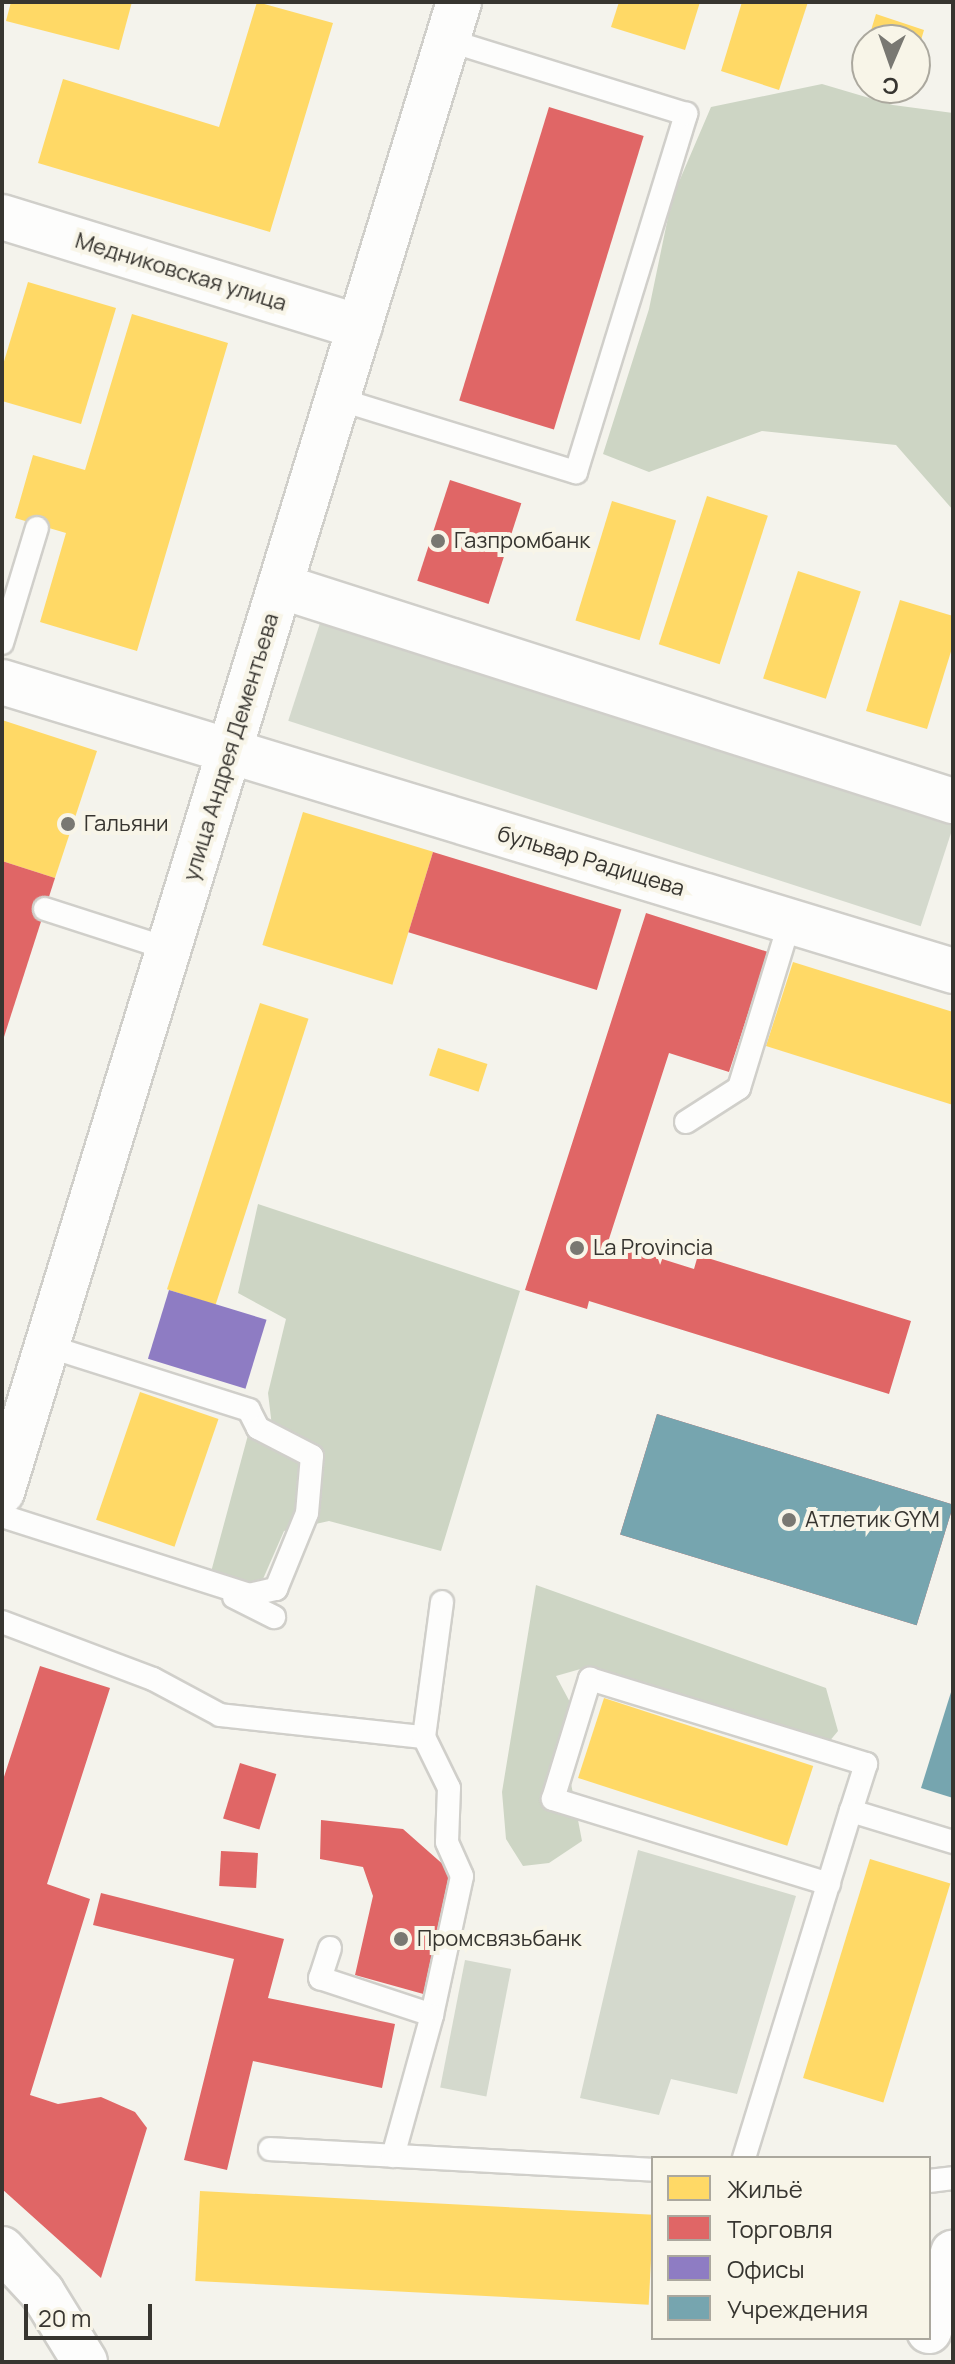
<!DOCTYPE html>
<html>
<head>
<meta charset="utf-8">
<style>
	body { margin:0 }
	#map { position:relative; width:955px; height:2364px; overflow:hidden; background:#f4f3ec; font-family:Manrope,sans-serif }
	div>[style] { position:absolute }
	.green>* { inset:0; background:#d4d9cd; transform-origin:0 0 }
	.forest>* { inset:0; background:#cdd5c4 }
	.homes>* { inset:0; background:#ffd966; transform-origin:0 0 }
	.shops>* { inset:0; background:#e06666; transform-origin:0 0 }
	.offices>* { inset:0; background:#8e7cc3; transform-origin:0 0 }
	.public>* { inset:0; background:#76a5af; transform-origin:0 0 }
	.roads { filter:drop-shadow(2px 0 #d0cfca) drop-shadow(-2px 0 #d0cfca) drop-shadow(0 2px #d0cfca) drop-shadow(0 -2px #d0cfca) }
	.lane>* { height:22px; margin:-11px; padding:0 11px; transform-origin:11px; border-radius:11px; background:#fdfdfc }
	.street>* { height:44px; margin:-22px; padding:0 22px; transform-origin:22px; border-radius:22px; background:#fdfdfc }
	.secondary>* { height:44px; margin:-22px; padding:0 22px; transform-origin:22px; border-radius:22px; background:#fdfdfc }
	.dots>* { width:22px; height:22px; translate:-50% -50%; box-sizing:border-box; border:4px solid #f8f5e8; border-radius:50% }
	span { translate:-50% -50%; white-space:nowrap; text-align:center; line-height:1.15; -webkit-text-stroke:8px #f8f5e8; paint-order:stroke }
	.street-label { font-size:22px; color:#373530 }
	.poi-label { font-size:22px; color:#373530 }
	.left { translate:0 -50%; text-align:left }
	.frame { position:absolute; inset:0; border:4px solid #373530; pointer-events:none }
	.legend { position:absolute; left:651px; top:2156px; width:280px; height:184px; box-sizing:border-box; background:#f8f5e8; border:2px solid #aba89e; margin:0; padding:10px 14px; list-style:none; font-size:24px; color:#373530 }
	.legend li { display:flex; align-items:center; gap:16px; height:40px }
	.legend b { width:40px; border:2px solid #aba89e }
	.north { position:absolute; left:851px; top:24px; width:80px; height:80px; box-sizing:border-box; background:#f8f5e8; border:2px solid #aba89e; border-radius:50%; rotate:182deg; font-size:22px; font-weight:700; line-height:32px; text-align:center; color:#373530 }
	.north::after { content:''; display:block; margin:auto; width:28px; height:36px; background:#797872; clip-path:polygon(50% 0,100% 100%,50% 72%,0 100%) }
	.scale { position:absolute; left:24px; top:2304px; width:128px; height:36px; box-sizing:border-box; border:4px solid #373530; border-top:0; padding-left:10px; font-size:24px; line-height:28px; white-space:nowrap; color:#373530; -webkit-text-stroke:6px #f8f5e8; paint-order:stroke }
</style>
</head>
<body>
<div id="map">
	<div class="green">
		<div style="left:321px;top:620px;width:665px;height:106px;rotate:18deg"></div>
		<div style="clip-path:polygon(638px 1850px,796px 1896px,737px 2094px,671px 2079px,659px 2115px,580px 2098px)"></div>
		<div style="left:465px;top:1960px;width:47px;height:130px;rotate:11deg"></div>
	</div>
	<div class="forest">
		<div style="clip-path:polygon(822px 84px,893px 105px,953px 113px,953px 510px,896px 445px,762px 431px,649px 472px,603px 454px,649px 309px,672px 198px,711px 107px)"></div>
		<div style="clip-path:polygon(258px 1204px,520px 1291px,441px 1551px,329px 1521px,284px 1531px,263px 1579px,241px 1584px,211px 1572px,248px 1435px,274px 1443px,268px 1393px,286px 1319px,238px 1293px)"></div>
		<div style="clip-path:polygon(536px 1585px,826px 1688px,838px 1731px,828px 1743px,797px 1738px,584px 1668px,556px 1676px,572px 1706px,570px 1778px,582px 1841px,549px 1863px,523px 1866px,506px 1839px,502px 1792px)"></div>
	</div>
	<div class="homes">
		<div style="clip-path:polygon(11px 2px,132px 2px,119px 50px,6px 21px)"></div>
		<div style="clip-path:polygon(257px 2px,333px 23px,270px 232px,38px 163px,63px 79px,219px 127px)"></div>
		<div style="clip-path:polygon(619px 2px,700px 2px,685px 50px,611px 27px)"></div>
		<div style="clip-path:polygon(742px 2px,808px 2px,779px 90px,721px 71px)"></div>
		<div style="clip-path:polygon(876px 14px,924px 30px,916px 57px,915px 40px,868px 40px)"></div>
		<div style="clip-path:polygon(28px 282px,116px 308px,81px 424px,2px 401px,2px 368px)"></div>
		<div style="clip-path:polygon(132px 314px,228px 343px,137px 651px,40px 622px,66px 533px,15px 518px,33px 455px,85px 470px)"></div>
		<div style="left:707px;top:496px;width:64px;height:156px;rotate:18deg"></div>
		<div style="left:612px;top:501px;width:67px;height:125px;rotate:17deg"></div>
		<div style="left:798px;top:571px;width:66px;height:113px;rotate:18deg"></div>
		<div style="clip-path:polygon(900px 600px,953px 616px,953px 645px,927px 729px,866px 711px)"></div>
		<div style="clip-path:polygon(2px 720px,97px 751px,55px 878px,2px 861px)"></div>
		<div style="left:303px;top:812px;width:136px;height:139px;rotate:17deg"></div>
		<div style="clip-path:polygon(793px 962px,953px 1012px,953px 1105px,766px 1046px)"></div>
		<div style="left:260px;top:1003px;width:51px;height:301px;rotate:18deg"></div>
		<div style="left:438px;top:1048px;width:52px;height:29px;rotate:18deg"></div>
		<div style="left:140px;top:1392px;width:83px;height:135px;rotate:19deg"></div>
		<div style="left:604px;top:1698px;width:220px;height:84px;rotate:18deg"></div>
		<div style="left:870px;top:1859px;width:84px;height:229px;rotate:17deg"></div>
		<div style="left:200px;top:2191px;width:454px;height:90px;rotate:3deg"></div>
	</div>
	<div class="shops">
		<div style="left:549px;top:107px;width:99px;height:307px;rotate:17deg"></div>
		<div style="left:450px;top:480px;width:75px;height:106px;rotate:18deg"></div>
		<div style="left:433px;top:852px;width:197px;height:84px;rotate:17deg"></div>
		<div style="clip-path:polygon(2px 861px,55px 878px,3px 1040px,2px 1040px)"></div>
		<div style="clip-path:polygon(646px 913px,768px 952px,729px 1072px,669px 1053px,608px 1242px,694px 1269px,698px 1255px,911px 1321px,889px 1394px,589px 1301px,587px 1309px,525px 1290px)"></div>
		<div style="left:657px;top:1414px;width:310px;height:126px;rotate:17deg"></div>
		<div style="clip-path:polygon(40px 1666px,110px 1688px,47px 1884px,90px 1899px,30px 2095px,58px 2104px,101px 2097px,135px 2112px,147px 2128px,101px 2278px,2px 2189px,2px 1783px)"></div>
		<div style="left:240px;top:1763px;width:38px;height:58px;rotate:17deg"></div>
		<div style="clip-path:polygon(321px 1820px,403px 1829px,446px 1867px,451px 1888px,427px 1995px,355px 1975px,373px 1896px,363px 1867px,320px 1859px)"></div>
		<div style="left:221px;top:1851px;width:37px;height:35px;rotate:3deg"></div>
		<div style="clip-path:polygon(101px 1893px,284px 1939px,268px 1998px,395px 2024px,382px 2088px,253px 2061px,227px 2170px,184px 2160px,234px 1959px,93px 1925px)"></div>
	</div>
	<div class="offices">
		<div style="left:169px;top:1290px;width:102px;height:72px;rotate:17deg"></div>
	</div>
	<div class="public">
		<div style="left:657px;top:1414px;width:310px;height:126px;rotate:17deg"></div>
		<div style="clip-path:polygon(952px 1689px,953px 1689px,953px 1798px,921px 1788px)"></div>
	</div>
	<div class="roads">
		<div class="lane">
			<div style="left:338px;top:399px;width:249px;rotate:17.1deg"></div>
			<div style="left:576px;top:472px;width:375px;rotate:-72.9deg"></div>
			<div style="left:686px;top:114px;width:250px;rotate:-162.8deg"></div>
			<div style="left:2px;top:643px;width:120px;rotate:-73.1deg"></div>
			<div style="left:45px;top:909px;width:130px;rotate:17.9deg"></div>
			<div style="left:686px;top:1122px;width:63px;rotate:-32.7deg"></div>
			<div style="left:739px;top:1088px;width:175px;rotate:-73deg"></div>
			<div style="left:2px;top:1516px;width:259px;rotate:17.7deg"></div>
			<div style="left:249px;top:1595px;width:28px;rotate:-13deg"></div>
			<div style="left:276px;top:1589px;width:82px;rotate:-67.8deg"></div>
			<div style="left:307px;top:1513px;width:57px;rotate:-85deg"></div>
			<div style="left:312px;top:1456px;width:61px;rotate:-152.6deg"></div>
			<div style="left:258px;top:1428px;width:20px;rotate:-117deg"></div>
			<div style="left:249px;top:1410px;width:212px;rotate:-162.4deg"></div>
			<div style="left:234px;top:1597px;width:45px;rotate:26.6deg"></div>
			<div style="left:2px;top:1622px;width:161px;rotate:20.7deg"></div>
			<div style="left:153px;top:1679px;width:76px;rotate:28.2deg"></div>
			<div style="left:220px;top:1715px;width:205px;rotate:6.2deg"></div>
			<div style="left:424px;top:1737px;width:136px;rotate:-82.4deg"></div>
			<div style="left:829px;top:1884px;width:289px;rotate:-162.9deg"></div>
			<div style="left:553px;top:1799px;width:126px;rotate:-72.9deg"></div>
			<div style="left:590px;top:1679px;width:289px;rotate:17.1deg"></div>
			<div style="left:866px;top:1764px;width:49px;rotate:107.7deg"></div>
			<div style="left:330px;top:1948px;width:32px;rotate:108deg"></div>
			<div style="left:320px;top:1978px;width:118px;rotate:18.3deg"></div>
			<div style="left:432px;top:2015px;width:142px;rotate:-77.8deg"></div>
			<div style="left:462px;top:1876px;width:37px;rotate:-114deg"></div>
			<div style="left:447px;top:1842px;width:54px;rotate:-87.9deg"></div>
			<div style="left:449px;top:1788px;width:57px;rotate:-116.1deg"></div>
			<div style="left:270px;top:2149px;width:384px;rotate:3.1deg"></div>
			<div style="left:393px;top:2156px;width:146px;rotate:-74.5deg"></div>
			<div style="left:744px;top:2158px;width:363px;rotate:-72.9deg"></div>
			<div style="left:851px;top:1811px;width:107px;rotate:16.9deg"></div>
			<div style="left:929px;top:2181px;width:24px;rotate:-7deg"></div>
		</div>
		<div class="street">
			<div style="left:2px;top:217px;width:374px;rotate:17.1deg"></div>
			<div style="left:2px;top:682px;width:237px;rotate:16.9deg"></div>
			<div style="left:2px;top:2249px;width:59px;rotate:47.1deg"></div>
			<div style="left:42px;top:2292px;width:82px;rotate:58.4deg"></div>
			<div style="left:929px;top:2331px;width:82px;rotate:-72.9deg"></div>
		</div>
		<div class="secondary">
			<div style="left:280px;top:586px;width:707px;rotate:17.72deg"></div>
			<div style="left:229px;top:751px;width:757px;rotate:16.9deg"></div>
			<div style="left:2px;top:1492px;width:1559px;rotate:-72.95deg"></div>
		</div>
	</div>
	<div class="dots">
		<div style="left:438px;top:541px;background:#797872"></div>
		<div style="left:68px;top:824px;background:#797872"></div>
		<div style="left:577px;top:1248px;background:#797872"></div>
		<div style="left:789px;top:1520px;background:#797872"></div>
		<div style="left:401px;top:1939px;background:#797872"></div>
	</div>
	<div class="street-label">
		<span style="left:181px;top:272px;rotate:17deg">Медниковская улица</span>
		<span style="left:231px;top:747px;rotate:-73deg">улица Андрея Дементьева</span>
		<span style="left:591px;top:861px;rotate:17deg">бульвар Радищева</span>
	</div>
	<div class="poi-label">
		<span class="left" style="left:454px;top:541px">Газпромбанк</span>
		<span class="left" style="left:84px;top:824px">Гальяни</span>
		<span class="left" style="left:593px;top:1248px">La Provincia</span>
		<span class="left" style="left:805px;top:1520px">Атлетик GYM</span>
		<span class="left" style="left:417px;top:1939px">Промсвязьбанк</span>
	</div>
	<div class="frame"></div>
	<ul class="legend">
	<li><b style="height:22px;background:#ffd966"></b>Жильё</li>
	<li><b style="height:22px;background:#e06666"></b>Торговля</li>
	<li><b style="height:22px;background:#8e7cc3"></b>Офисы</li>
	<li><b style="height:22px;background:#76a5af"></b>Учреждения</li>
	</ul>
	<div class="north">С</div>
	<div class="scale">20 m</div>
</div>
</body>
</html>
